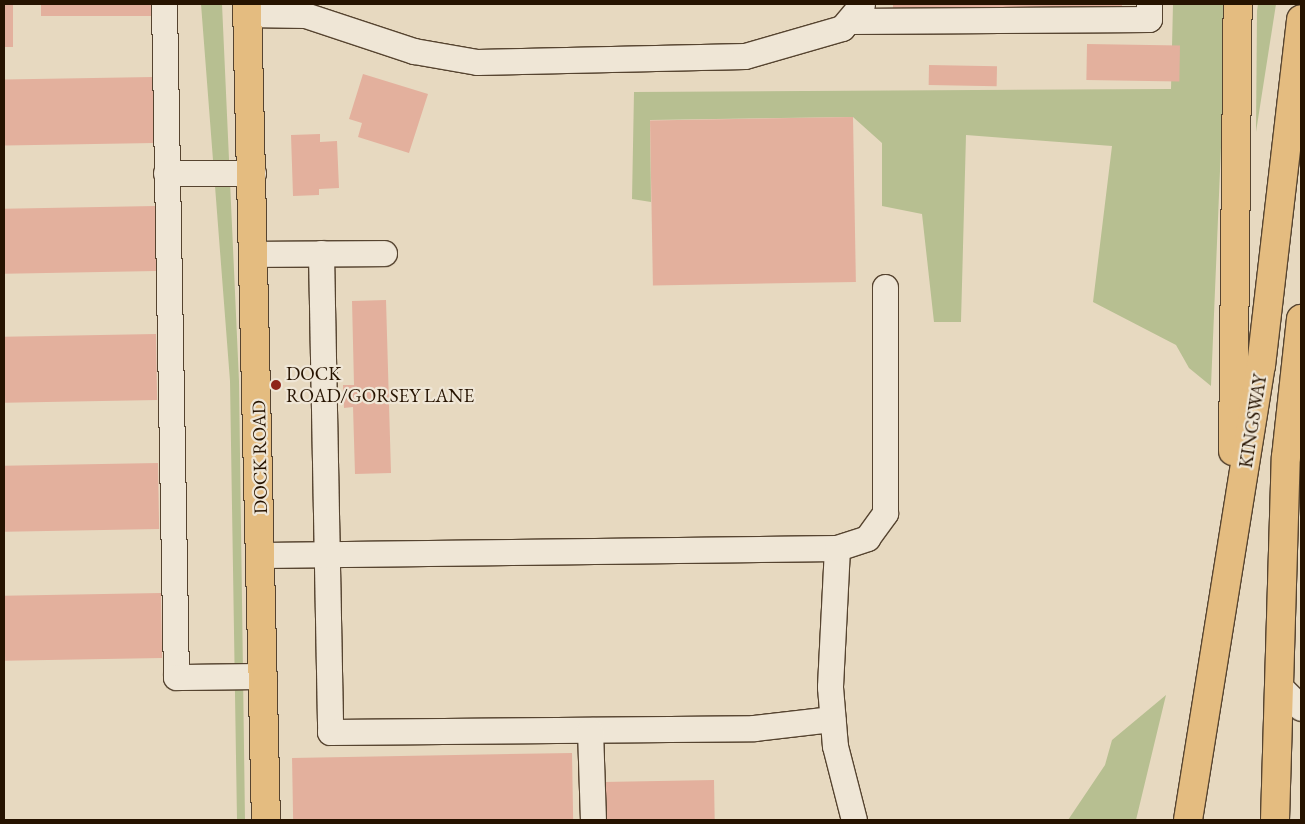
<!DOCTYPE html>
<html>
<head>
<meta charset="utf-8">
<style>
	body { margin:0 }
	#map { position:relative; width:1305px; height:824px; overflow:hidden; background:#e7d9c0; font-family:"EB Garamond",serif }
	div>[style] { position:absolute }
	.green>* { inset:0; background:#b7bf91 }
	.building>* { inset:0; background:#e3b09d; transform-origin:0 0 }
	.roads { filter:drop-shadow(1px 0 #564430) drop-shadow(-1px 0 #564430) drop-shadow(0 1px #564430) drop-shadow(0 -1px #564430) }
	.minor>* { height:25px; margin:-12.5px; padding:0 12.5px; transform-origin:12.5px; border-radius:12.5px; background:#efe6d6 }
	.highway>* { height:28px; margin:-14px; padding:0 14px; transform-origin:14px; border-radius:14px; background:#e4bc80 }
	.dots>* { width:14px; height:14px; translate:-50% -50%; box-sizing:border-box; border:2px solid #efe6d6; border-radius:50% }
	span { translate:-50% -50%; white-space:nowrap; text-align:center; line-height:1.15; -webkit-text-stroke:4.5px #efe6d6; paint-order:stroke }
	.poi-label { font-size:19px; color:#261300 }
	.left { translate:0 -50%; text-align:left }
	.street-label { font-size:19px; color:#261300 }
	.frame { position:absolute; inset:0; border:5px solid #261300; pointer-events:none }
</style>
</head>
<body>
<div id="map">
	<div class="green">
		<div style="clip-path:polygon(201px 4px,222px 4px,239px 381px,245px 820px,237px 820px,230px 381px)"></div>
		<div style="clip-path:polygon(1173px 4px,1227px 4px,1211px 386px,1189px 368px,1176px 345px,1093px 302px,1112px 146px,966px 135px,961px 322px,934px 322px,922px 214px,882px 206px,882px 143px,853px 117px,650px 120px,651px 202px,632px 199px,634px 92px,1171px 89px)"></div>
		<div style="clip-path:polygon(1258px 4px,1276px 4px,1256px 132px,1257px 11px)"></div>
		<div style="clip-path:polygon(1166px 695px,1136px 820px,1068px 820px,1105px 765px,1112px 740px)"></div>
	</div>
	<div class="building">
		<div style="left:4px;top:4px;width:9px;height:43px"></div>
		<div style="left:41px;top:4px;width:110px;height:12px"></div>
		<div style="left:893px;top:4px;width:229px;height:9px"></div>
		<div style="left:1087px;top:44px;width:93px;height:36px;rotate:1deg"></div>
		<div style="left:929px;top:65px;width:68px;height:20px;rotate:1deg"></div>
		<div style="clip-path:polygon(363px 74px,428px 94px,409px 153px,358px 137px,362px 123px,349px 119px)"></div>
		<div style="left:153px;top:77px;width:66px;height:149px;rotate:89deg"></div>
		<div style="left:853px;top:117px;width:165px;height:203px;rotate:89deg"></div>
		<div style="clip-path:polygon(320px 134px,320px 142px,337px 141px,339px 188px,319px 189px,319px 195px,293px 196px,291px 135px)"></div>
		<div style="left:155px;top:206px;width:65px;height:151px;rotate:89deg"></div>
		<div style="clip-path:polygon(386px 300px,391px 473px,355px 474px,353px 407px,344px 408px,343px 385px,354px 385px,352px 301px)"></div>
		<div style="left:156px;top:334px;width:66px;height:152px;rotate:89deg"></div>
		<div style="left:158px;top:463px;width:66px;height:154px;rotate:89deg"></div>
		<div style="left:161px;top:593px;width:65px;height:157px;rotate:89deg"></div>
		<div style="left:572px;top:753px;width:67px;height:280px;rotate:89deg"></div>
		<div style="left:714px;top:780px;width:40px;height:111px;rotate:89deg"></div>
	</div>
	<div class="roads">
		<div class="minor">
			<div style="left:164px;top:4px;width:673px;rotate:88.98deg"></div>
			<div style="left:176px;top:677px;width:88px;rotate:-0.7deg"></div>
			<div style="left:247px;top:14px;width:58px;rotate:1deg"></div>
			<div style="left:305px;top:15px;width:115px;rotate:18.3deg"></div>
			<div style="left:414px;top:51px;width:64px;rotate:9.9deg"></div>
			<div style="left:477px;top:62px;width:268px;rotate:-1.3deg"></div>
			<div style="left:745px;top:56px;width:101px;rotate:-16.1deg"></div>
			<div style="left:842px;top:28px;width:31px;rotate:-50deg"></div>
			<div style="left:850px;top:21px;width:299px;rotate:-0.4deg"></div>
			<div style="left:1149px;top:19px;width:15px;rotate:-90deg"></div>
			<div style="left:166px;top:173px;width:87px"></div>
			<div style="left:321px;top:253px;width:479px;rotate:88.9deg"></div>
			<div style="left:330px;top:732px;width:424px;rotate:-0.5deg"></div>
			<div style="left:754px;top:728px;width:79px;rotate:-6.6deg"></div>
			<div style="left:255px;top:254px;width:129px;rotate:-0.4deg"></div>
			<div style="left:837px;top:548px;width:139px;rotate:92.9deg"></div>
			<div style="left:830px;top:687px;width:59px;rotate:85.2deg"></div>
			<div style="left:835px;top:746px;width:76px;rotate:75.6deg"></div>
			<div style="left:262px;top:555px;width:575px;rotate:-0.7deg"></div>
			<div style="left:837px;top:548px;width:32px;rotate:-18deg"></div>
			<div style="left:867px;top:538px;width:31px;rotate:-54deg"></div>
			<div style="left:885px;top:513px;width:226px;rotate:-90deg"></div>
			<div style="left:1279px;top:686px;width:31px;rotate:45deg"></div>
			<div style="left:590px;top:730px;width:90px;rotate:88.1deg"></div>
		</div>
		<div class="highway">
			<div style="left:247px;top:4px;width:816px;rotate:88.67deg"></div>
			<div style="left:1233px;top:451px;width:447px;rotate:-89.4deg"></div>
			<div style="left:1188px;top:820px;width:460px;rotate:-80.9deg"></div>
			<div style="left:1261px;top:366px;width:349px;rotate:-83.4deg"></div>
			<div style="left:1275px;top:820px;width:363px;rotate:-88.3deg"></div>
			<div style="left:1286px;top:457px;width:139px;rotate:-83.8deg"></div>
		</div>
	</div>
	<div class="dots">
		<div style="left:276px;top:385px;background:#8f2418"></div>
	</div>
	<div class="poi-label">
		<span class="left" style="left:286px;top:385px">DOCK<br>ROAD/GORSEY LANE</span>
	</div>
	<div class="street-label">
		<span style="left:1253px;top:421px;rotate:-81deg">KINGSWAY</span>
		<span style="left:260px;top:457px;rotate:-91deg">DOCK ROAD</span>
	</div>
	<div class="frame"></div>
</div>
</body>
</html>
